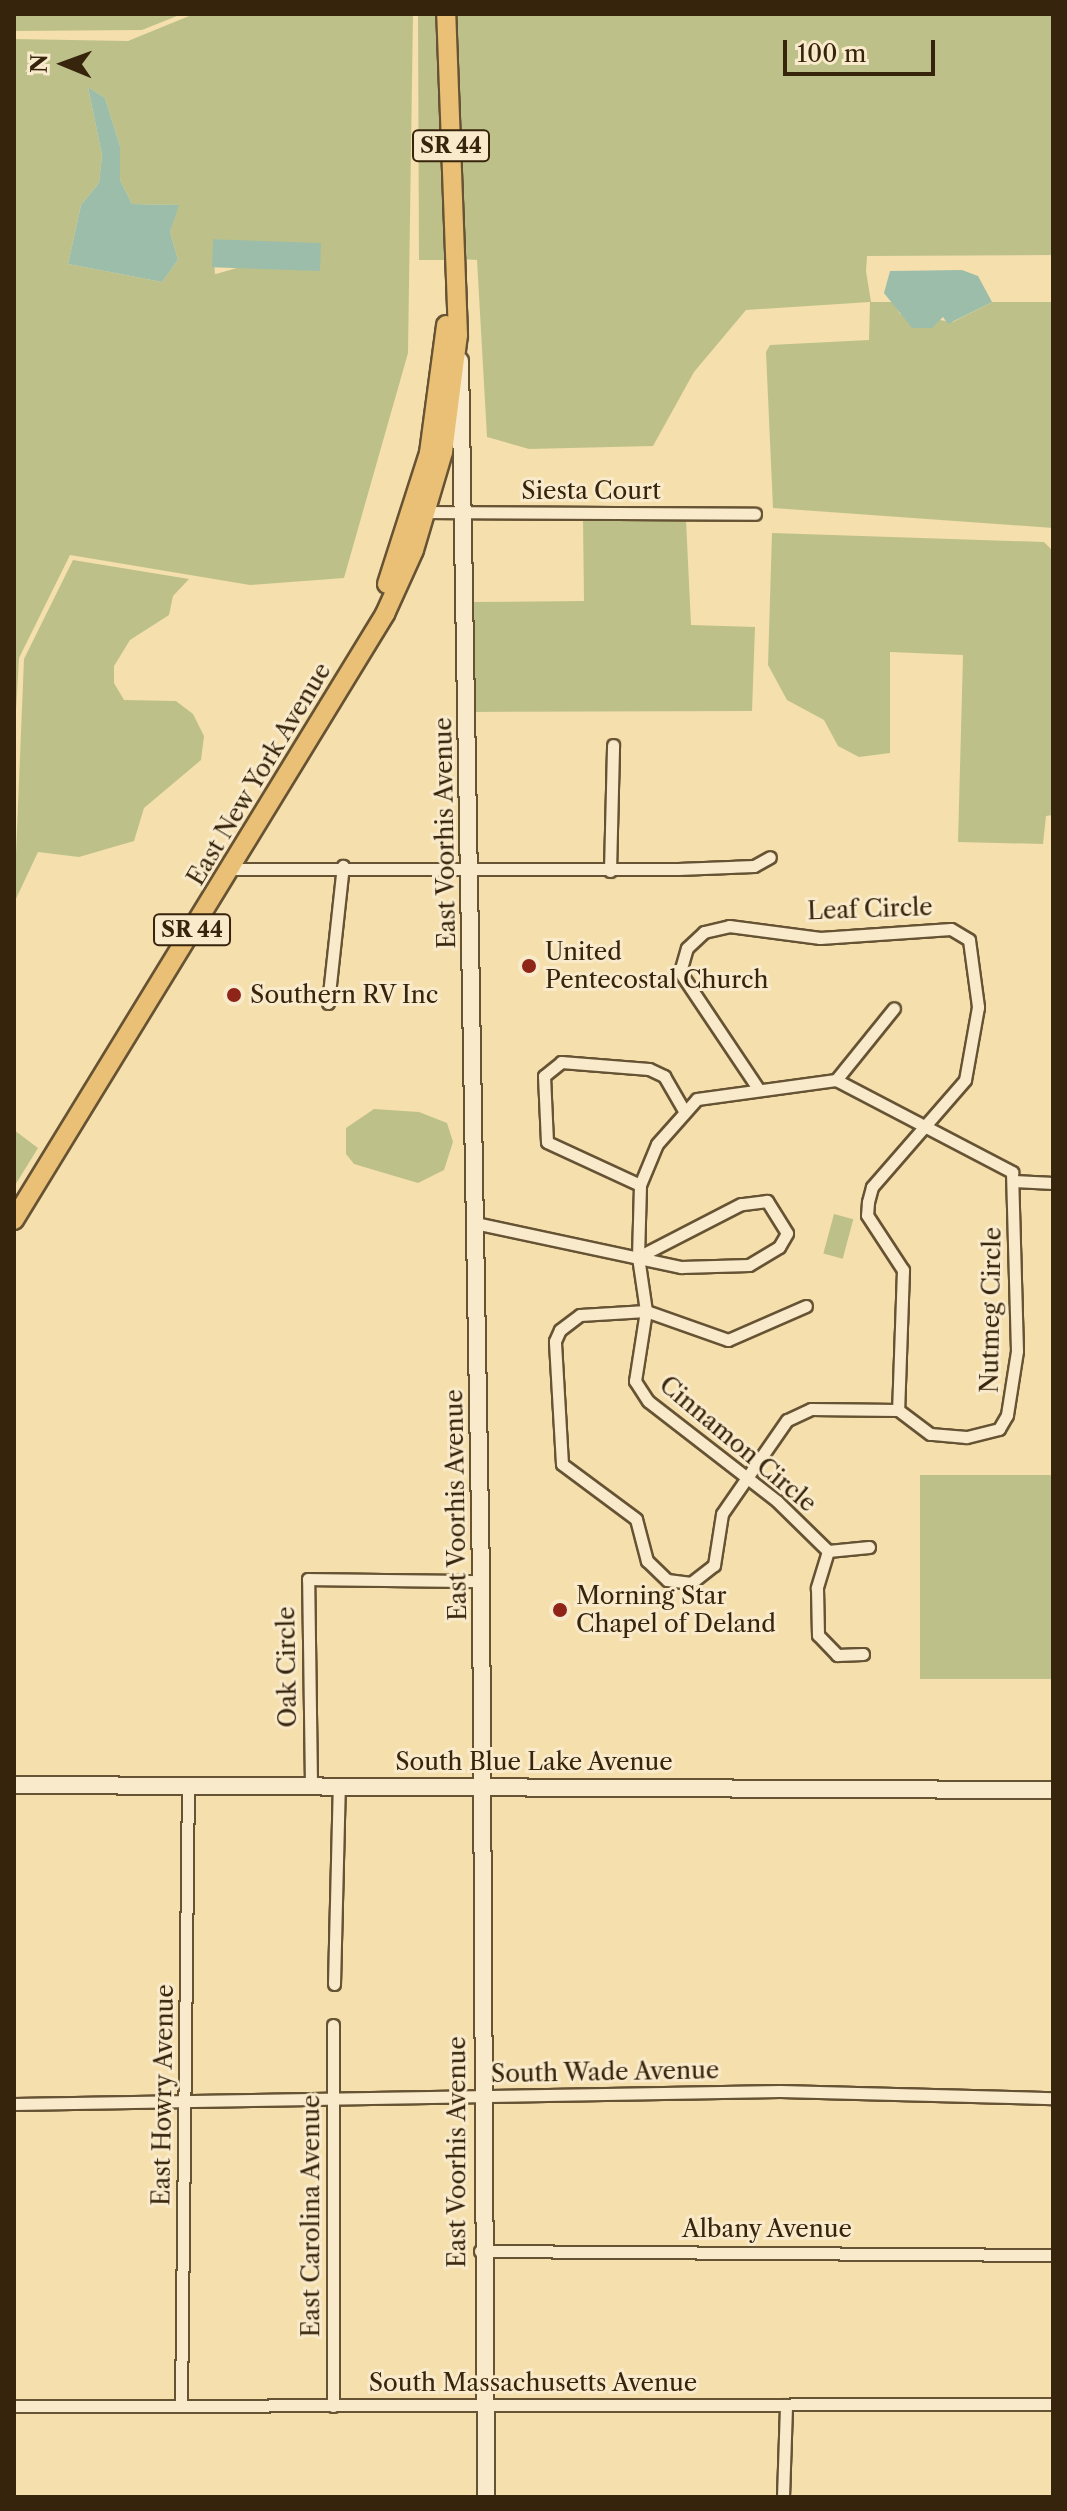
<!DOCTYPE html>
<html>
<head>
<meta charset="utf-8">
<style>
	body { margin:0 }
	#map { position:relative; width:1067px; height:2511px; overflow:hidden; background:#f5dfad; font-family:"Libre Caslon Text",serif }
	div>[style] { position:absolute }
	.green>* { inset:0; background:#bdc189; transform-origin:0 0 }
	.water>* { inset:0; background:#9cbda9; transform-origin:0 0 }
	.roads { filter:drop-shadow(2px 0 #665334) drop-shadow(-2px 0 #665334) drop-shadow(0 2px #665334) drop-shadow(0 -2px #665334) }
	.street>* { height:11px; margin:-5.5px; padding:0 5.5px; transform-origin:5.5px; border-radius:5.5px; background:#f8eaca }
	.secondary>* { height:16px; margin:-8px; padding:0 8px; transform-origin:8px; border-radius:8px; background:#f8eaca }
	.primary>* { height:18px; margin:-9px; padding:0 9px; transform-origin:9px; border-radius:9px; background:#eac076 }
	.dots>* { width:22px; height:22px; translate:-50% -50%; box-sizing:border-box; border:4px solid #f8eaca; border-radius:50% }
	span { translate:-50% -50%; white-space:nowrap; text-align:center; line-height:1.15; -webkit-text-stroke:6px #f8eaca; paint-order:stroke }
	.shield-label span { padding:2px 6px; background:#f8eaca; border:2px solid; border-radius:6px; -webkit-text-stroke-width:0 }
	.shield-label { font-size:22px; color:#37240c; font-weight:700 }
	.street-label { font-size:24px; color:#37240c }
	.poi-label { font-size:24px; color:#37240c }
	.left { translate:0 -50%; text-align:left }
	.frame { position:absolute; inset:0; border:16px solid #37240c; pointer-events:none }
	.north { position:absolute; left:24px; top:24px; width:80px; height:80px; -webkit-text-stroke:6px #f8eaca; paint-order:stroke; rotate:271deg; font-size:22px; font-weight:700; line-height:32px; text-align:center; color:#37240c }
	.north::after { content:''; display:block; margin:auto; width:28px; height:36px; background:#37240c; clip-path:polygon(50% 0,100% 100%,50% 72%,0 100%) }
	.scale { position:absolute; left:783px; top:40px; width:152px; height:36px; box-sizing:border-box; border:4px solid #37240c; border-top:0; padding-left:10px; font-size:24px; line-height:28px; white-space:nowrap; color:#37240c; -webkit-text-stroke:6px #f8eaca; paint-order:stroke }
</style>
</head>
<body>
<div id="map">
	<div class="green">
		<div style="clip-path:polygon(14px 14px,182px 14px,142px 30px,14px 31px)"></div>
		<div style="clip-path:polygon(evenodd,194px 14px,413px 14px,408px 353px,344px 578px,250px 585px,70px 555px,19px 658px,14px 746px,14px 39px,128px 41px,194px 14px,88px 87px,105px 98px,120px 146px,120px 180px,132px 204px,178px 205px,170px 232px,178px 260px,162px 282px,68px 264px,81px 205px,99px 183px,102px 155px,88px 87px,194px 14px,321px 244px,216px 274px,215px 274px,213px 246px,321px 244px)"></div>
		<div style="clip-path:polygon(418px 14px,440px 14px,448px 260px,419px 260px)"></div>
		<div style="clip-path:polygon(452px 14px,1053px 14px,1053px 255px,867px 256px,866px 271px,871px 302px,893px 302px,900px 314px,953px 322px,992px 302px,1053px 302px,1053px 528px,773px 508px,766px 352px,770px 345px,869px 340px,870px 302px,746px 310px,694px 372px,653px 446px,529px 449px,487px 437px,477px 260px,460px 259px)"></div>
		<div style="clip-path:polygon(583px 519px,686px 520px,691px 625px,755px 627px,752px 711px,472px 712px,469px 602px,584px 601px)"></div>
		<div style="clip-path:polygon(772px 533px,1044px 542px,1053px 551px,1053px 815px,1046px 816px,1043px 844px,958px 842px,963px 655px,890px 652px,890px 753px,859px 757px,838px 746px,824px 720px,787px 700px,768px 665px)"></div>
		<div style="clip-path:polygon(73px 560px,189px 579px,173px 596px,169px 615px,130px 640px,114px 666px,114px 683px,124px 700px,176px 701px,193px 714px,204px 736px,201px 760px,144px 808px,134px 841px,79px 857px,38px 852px,14px 903px,24px 659px)"></div>
		<div style="clip-path:polygon(374px 1109px,419px 1112px,447px 1123px,453px 1142px,444px 1170px,418px 1183px,354px 1164px,346px 1154px,346px 1128px)"></div>
		<div style="clip-path:polygon(14px 1130px,38px 1148px,14px 1187px)"></div>
		<div style="left:834px;top:1214px;width:20px;height:41px;rotate:15deg"></div>
		<div style="left:1053px;top:1475px;width:204px;height:133px;rotate:90deg"></div>
	</div>
	<div class="water">
		<div style="clip-path:polygon(88px 87px,105px 98px,120px 146px,120px 180px,132px 204px,179px 205px,170px 232px,178px 260px,162px 282px,68px 264px,81px 205px,99px 183px,102px 155px)"></div>
		<div style="left:321px;top:243px;width:28px;height:108px;rotate:92deg"></div>
		<div style="clip-path:polygon(962px 270px,978px 276px,992px 302px,948px 324px,943px 317px,932px 328px,912px 328px,884px 293px,890px 271px)"></div>
	</div>
	<div class="roads">
		<div class="street">
			<div style="left:427px;top:512px;width:328px;rotate:0.3deg"></div>
			<div style="left:229px;top:869px;width:449px"></div>
			<div style="left:678px;top:869px;width:76px;rotate:-2.3deg"></div>
			<div style="left:754px;top:866px;width:18px;rotate:-29deg"></div>
			<div style="left:610px;top:871px;width:126px;rotate:-88.6deg"></div>
			<div style="left:328px;top:1003px;width:138px;rotate:-83.8deg"></div>
			<div style="left:836px;top:1080px;width:92px;rotate:-51.1deg"></div>
			<div style="left:757px;top:1087px;width:138px;rotate:-123.8deg"></div>
			<div style="left:680px;top:972px;width:25px;rotate:-74deg"></div>
			<div style="left:687px;top:948px;width:23px;rotate:-43deg"></div>
			<div style="left:704px;top:932px;width:26px;rotate:-13deg"></div>
			<div style="left:729px;top:926px;width:92px;rotate:7.5deg"></div>
			<div style="left:820px;top:938px;width:131px;rotate:-3.9deg"></div>
			<div style="left:951px;top:929px;width:21px;rotate:31deg"></div>
			<div style="left:969px;top:940px;width:68px;rotate:82.3deg"></div>
			<div style="left:978px;top:1007px;width:74px;rotate:100.1deg"></div>
			<div style="left:965px;top:1080px;width:142px;rotate:131deg"></div>
			<div style="left:872px;top:1187px;width:16px;rotate:105deg"></div>
			<div style="left:868px;top:1202px;width:13px;rotate:94deg"></div>
			<div style="left:867px;top:1215px;width:66px;rotate:56.8deg"></div>
			<div style="left:903px;top:1270px;width:140px;rotate:92deg"></div>
			<div style="left:898px;top:1410px;width:87px;rotate:-179.3deg"></div>
			<div style="left:811px;top:1409px;width:26px;rotate:155deg"></div>
			<div style="left:787px;top:1420px;width:114px;rotate:124.7deg"></div>
			<div style="left:722px;top:1514px;width:52px;rotate:98.9deg"></div>
			<div style="left:714px;top:1565px;width:29px;rotate:142deg"></div>
			<div style="left:691px;top:1583px;width:24px;rotate:-173deg"></div>
			<div style="left:667px;top:1580px;width:28px;rotate:-136deg"></div>
			<div style="left:647px;top:1561px;width:43px;rotate:-104.7deg"></div>
			<div style="left:636px;top:1519px;width:92px;rotate:-143.4deg"></div>
			<div style="left:562px;top:1464px;width:123px;rotate:-93.3deg"></div>
			<div style="left:555px;top:1341px;width:12px;rotate:-66deg"></div>
			<div style="left:560px;top:1330px;width:25px;rotate:-37deg"></div>
			<div style="left:580px;top:1315px;width:66px;rotate:-3.5deg"></div>
			<div style="left:646px;top:1311px;width:87px;rotate:19.5deg"></div>
			<div style="left:728px;top:1340px;width:85px;rotate:-23.6deg"></div>
			<div style="left:1014px;top:1181px;width:39px;rotate:3deg"></div>
			<div style="left:640px;top:1185px;width:102px;rotate:-155.2deg"></div>
			<div style="left:547px;top:1142px;width:66px;rotate:-92.6deg"></div>
			<div style="left:544px;top:1076px;width:22px;rotate:-39deg"></div>
			<div style="left:561px;top:1062px;width:88px;rotate:4.5deg"></div>
			<div style="left:649px;top:1069px;width:17px;rotate:25deg"></div>
			<div style="left:664px;top:1076px;width:39px;rotate:60deg"></div>
			<div style="left:475px;top:1223px;width:211px;rotate:12.1deg"></div>
			<div style="left:681px;top:1267px;width:68px;rotate:-1.7deg"></div>
			<div style="left:749px;top:1265px;width:35px;rotate:-31deg"></div>
			<div style="left:779px;top:1247px;width:16px;rotate:-60deg"></div>
			<div style="left:787px;top:1233px;width:38px;rotate:-122deg"></div>
			<div style="left:767px;top:1201px;width:26px;rotate:173deg"></div>
			<div style="left:741px;top:1204px;width:116px;rotate:152.8deg"></div>
			<div style="left:869px;top:1547px;width:41px;rotate:174.4deg"></div>
			<div style="left:828px;top:1551px;width:71px;rotate:-135.6deg"></div>
			<div style="left:777px;top:1501px;width:163px;rotate:-142.2deg"></div>
			<div style="left:648px;top:1401px;width:24px;rotate:-123deg"></div>
			<div style="left:635px;top:1381px;width:71px;rotate:-81.1deg"></div>
			<div style="left:646px;top:1311px;width:55px;rotate:-98.4deg"></div>
			<div style="left:638px;top:1257px;width:72px;rotate:-88.4deg"></div>
			<div style="left:640px;top:1185px;width:44px;rotate:-67.5deg"></div>
			<div style="left:657px;top:1144px;width:60px;rotate:-48.4deg"></div>
			<div style="left:697px;top:1099px;width:140px;rotate:-7.8deg"></div>
			<div style="left:836px;top:1080px;width:199px;rotate:27.6deg"></div>
			<div style="left:1012px;top:1172px;width:179px;rotate:88.4deg"></div>
			<div style="left:1017px;top:1351px;width:65px;rotate:98.9deg"></div>
			<div style="left:1007px;top:1415px;width:16px;rotate:120deg"></div>
			<div style="left:999px;top:1429px;width:34px;rotate:166deg"></div>
			<div style="left:966px;top:1437px;width:36px;rotate:-175deg"></div>
			<div style="left:930px;top:1434px;width:40px;rotate:-143deg"></div>
			<div style="left:828px;top:1551px;width:39px;rotate:107deg"></div>
			<div style="left:817px;top:1588px;width:47px;rotate:88.8deg"></div>
			<div style="left:818px;top:1635px;width:28px;rotate:46deg"></div>
			<div style="left:837px;top:1655px;width:26px;rotate:-2deg"></div>
			<div style="left:311px;top:1784px;width:205px;rotate:-90.8deg"></div>
			<div style="left:308px;top:1579px;width:173px;rotate:0.7deg"></div>
			<div style="left:334px;top:1984px;width:199px;rotate:-88.6deg"></div>
			<div style="left:333px;top:2025px;width:381px;rotate:90deg"></div>
			<div style="left:14px;top:2104px;width:766px;rotate:-0.97deg"></div>
			<div style="left:780px;top:2091px;width:273px;rotate:1.5deg"></div>
			<div style="left:480px;top:2251px;width:573px;rotate:0.4deg"></div>
			<div style="left:14px;top:2406px;width:1039px;rotate:-0.11deg"></div>
			<div style="left:181px;top:2406px;width:622px;rotate:-89.36deg"></div>
			<div style="left:783px;top:2497px;width:92px;rotate:-88.1deg"></div>
		</div>
		<div class="secondary">
			<div style="left:460px;top:361px;width:1212px;rotate:89.01deg"></div>
			<div style="left:481px;top:1573px;width:924px;rotate:89.69deg"></div>
			<div style="left:14px;top:1785px;width:1039px;rotate:0.28deg"></div>
		</div>
		<div class="primary">
			<div style="left:387px;top:584px;width:138px;rotate:-72.2deg"></div>
			<div style="left:429px;top:453px;width:129px;rotate:-82.4deg"></div>
			<div style="left:14px;top:1220px;width:711px;rotate:-58.52deg"></div>
			<div style="left:385px;top:614px;width:70px;rotate:-65.6deg"></div>
			<div style="left:414px;top:550px;width:102px;rotate:-73.5deg"></div>
			<div style="left:443px;top:452px;width:118px;rotate:-82.7deg"></div>
			<div style="left:458px;top:335px;width:321px;rotate:-92.1deg"></div>
		</div>
	</div>
	<div class="dots">
		<div style="left:529px;top:966px;background:#8f2418"></div>
		<div style="left:234px;top:995px;background:#8f2418"></div>
		<div style="left:560px;top:1610px;background:#8f2418"></div>
	</div>
	<div class="shield-label">
		<span style="left:451px;top:146px">SR 44</span>
		<span style="left:192px;top:930px">SR 44</span>
	</div>
	<div class="street-label">
		<span style="left:591px;top:491px">Siesta Court</span>
		<span style="left:259px;top:774px;rotate:-59deg">East New York Avenue</span>
		<span style="left:445px;top:833px;rotate:-91deg">East Voorhis Avenue</span>
		<span style="left:870px;top:909px;rotate:-2deg">Leaf Circle</span>
		<span style="left:991px;top:1310px;rotate:-89deg">Nutmeg Circle</span>
		<span style="left:738px;top:1444px;rotate:40deg">Cinnamon Circle</span>
		<span style="left:456px;top:1505px;rotate:-91deg">East Voorhis Avenue</span>
		<span style="left:287px;top:1667px;rotate:-91deg">Oak Circle</span>
		<span style="left:534px;top:1762px">South Blue Lake Avenue</span>
		<span style="left:605px;top:2072px;rotate:-1deg">South Wade Avenue</span>
		<span style="left:163px;top:2095px;rotate:-89deg">East Howry Avenue</span>
		<span style="left:457px;top:2152px;rotate:-90deg">East Voorhis Avenue</span>
		<span style="left:311px;top:2216px;rotate:-90deg">East Carolina Avenue</span>
		<span style="left:767px;top:2229px">Albany Avenue</span>
		<span style="left:533px;top:2383px">South Massachusetts Avenue</span>
	</div>
	<div class="poi-label">
		<span class="left" style="left:545px;top:966px">United<br>Pentecostal Church</span>
		<span class="left" style="left:250px;top:995px">Southern RV Inc</span>
		<span class="left" style="left:576px;top:1610px">Morning Star<br>Chapel of Deland</span>
	</div>
	<div class="frame"></div>
	<div class="north">N</div>
	<div class="scale">100 m</div>
</div>
</body>
</html>
